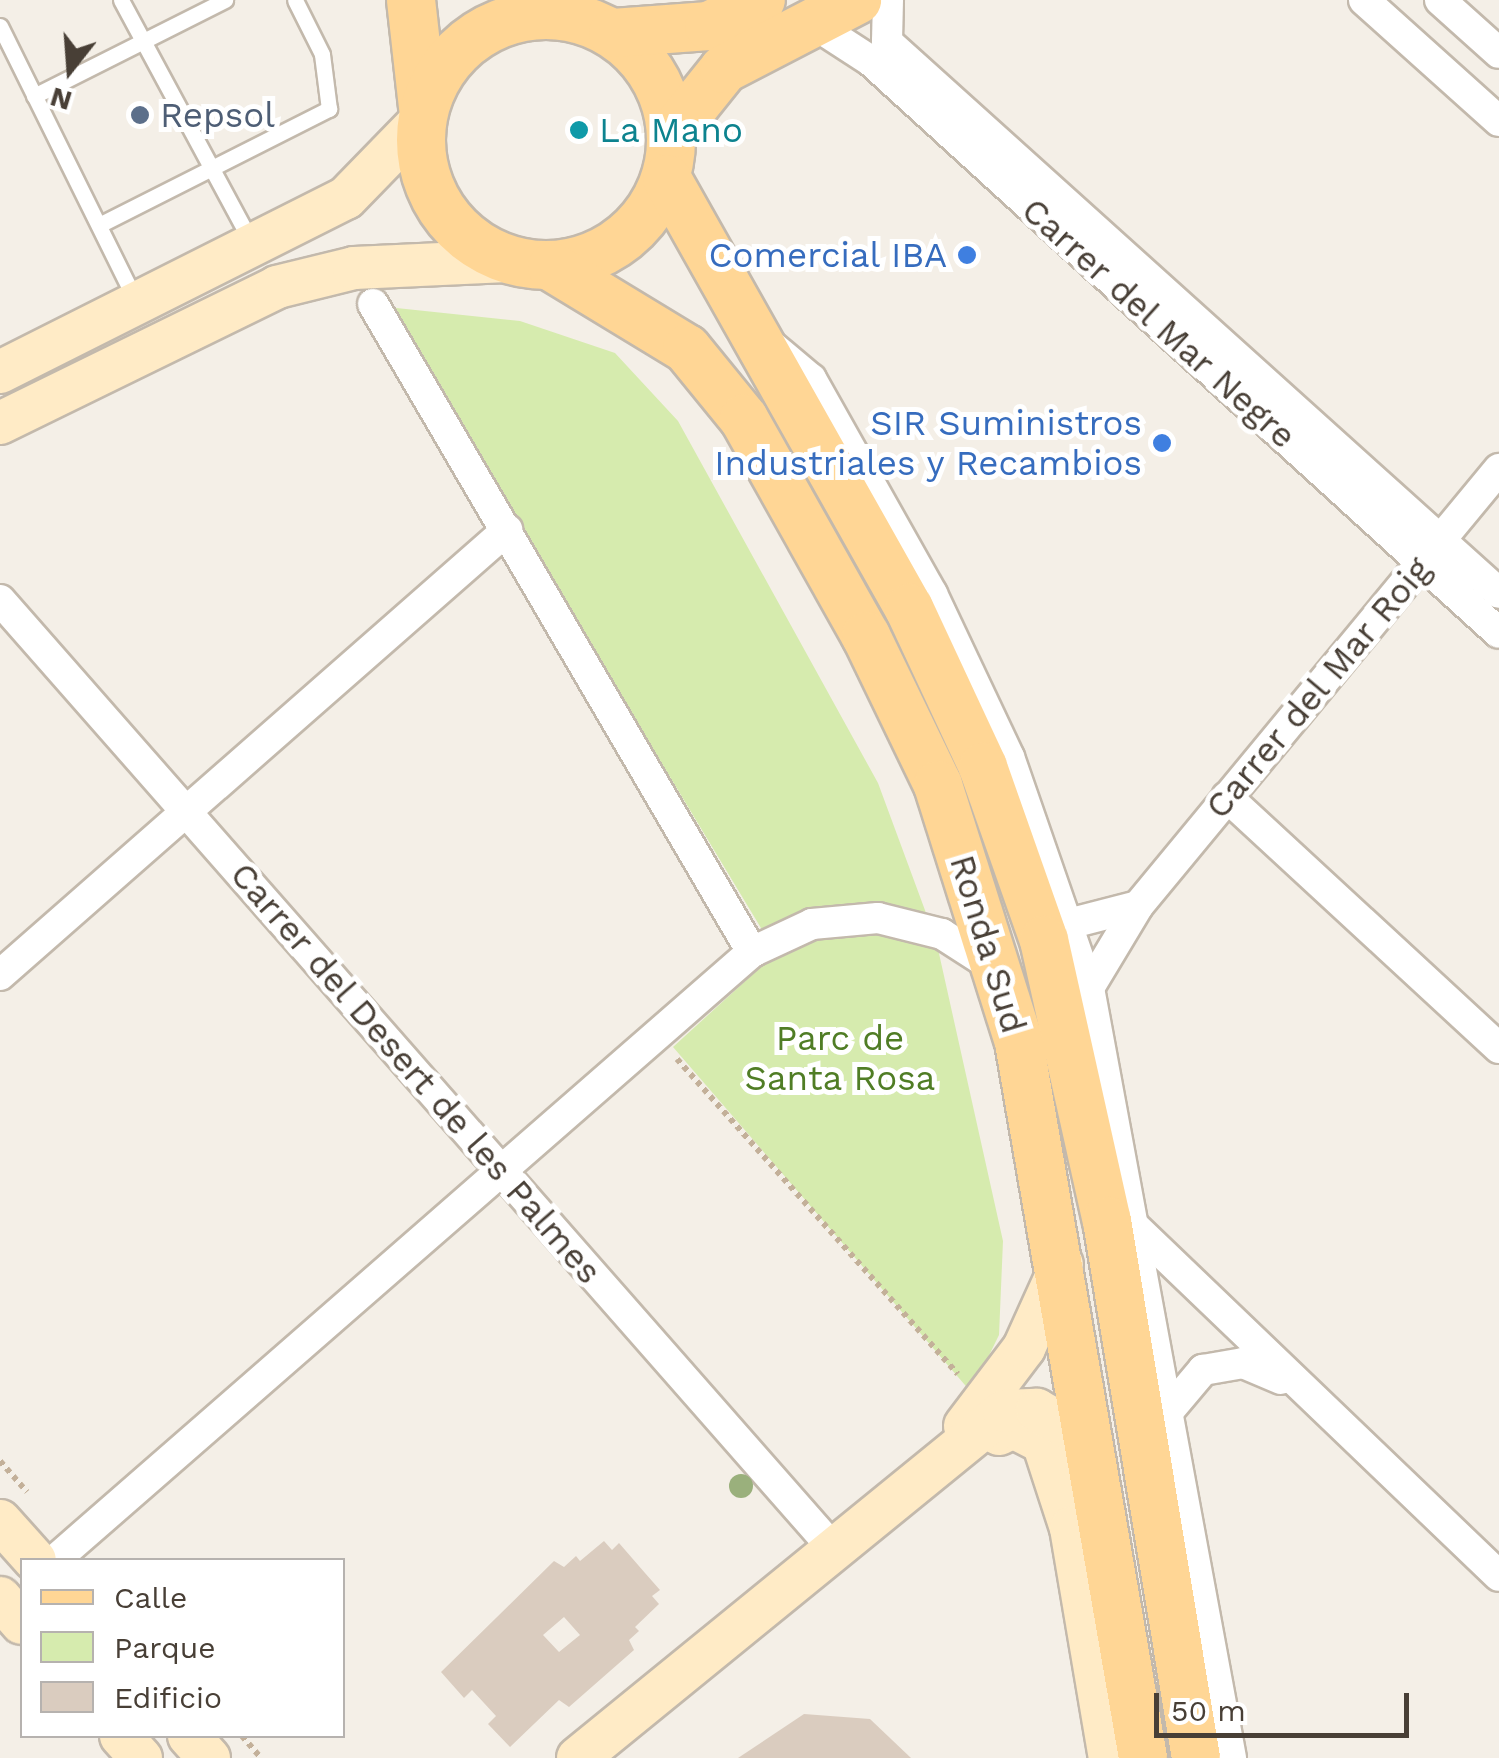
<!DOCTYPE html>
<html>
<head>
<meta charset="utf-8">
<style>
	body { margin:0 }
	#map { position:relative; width:1499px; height:1758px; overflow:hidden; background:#f4efe7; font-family:"Work Sans",sans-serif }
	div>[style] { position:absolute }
	.green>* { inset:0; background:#d6ebae }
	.building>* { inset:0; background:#daccbf }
	.path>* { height:6px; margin-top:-3px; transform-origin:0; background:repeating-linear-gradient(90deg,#c3b099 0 5px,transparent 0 10px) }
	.roads { filter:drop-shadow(2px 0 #c3b9ac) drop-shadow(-2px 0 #c3b9ac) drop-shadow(0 2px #c3b9ac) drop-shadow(0 -2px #c3b9ac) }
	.lane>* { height:15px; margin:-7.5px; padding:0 7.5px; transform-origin:7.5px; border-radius:7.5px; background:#fff }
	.street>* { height:30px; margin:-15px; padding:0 15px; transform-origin:15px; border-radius:15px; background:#fff }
	.secondary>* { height:42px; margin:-21px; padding:0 21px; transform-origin:21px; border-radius:21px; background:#ffebc6 }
	.primary>* { height:48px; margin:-24px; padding:0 24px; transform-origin:24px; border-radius:24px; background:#ffd695 }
	.primary>.ring { margin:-24px; padding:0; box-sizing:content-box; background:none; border:48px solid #ffd695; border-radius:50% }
	.trees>* { width:24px; height:24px; margin:-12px; border-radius:50%; background:#9ab07c }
	.dots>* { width:28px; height:28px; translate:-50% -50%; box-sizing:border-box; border:5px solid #fff; border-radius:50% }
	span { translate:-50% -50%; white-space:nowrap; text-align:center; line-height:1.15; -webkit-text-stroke:10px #fff; paint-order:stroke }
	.service-label { font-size:35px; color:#4e5e75 }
	.left { translate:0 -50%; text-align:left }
	.culture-label { font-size:35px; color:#0d838f }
	.shop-label { font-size:35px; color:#366cbe }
	.right { translate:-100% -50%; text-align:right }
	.street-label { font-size:35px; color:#483f36 }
	.park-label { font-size:35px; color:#507d25 }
	.legend { position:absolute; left:20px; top:1558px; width:325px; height:180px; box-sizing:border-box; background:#fff; border:2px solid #b6b2af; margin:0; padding:12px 18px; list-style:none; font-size:30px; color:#483f36 }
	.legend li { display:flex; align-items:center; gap:20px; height:50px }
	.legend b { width:50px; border:2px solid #b6b2af }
	.north { position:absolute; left:20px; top:20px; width:100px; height:100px; -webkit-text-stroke:8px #fff; paint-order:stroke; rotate:197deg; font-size:28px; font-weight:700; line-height:40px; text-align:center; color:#483f36 }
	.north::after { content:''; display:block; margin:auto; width:35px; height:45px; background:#483f36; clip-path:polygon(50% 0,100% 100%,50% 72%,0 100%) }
	.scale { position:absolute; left:1154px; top:1693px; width:255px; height:45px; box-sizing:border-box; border:5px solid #483f36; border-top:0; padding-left:12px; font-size:30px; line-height:35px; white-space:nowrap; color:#483f36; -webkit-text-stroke:8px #fff; paint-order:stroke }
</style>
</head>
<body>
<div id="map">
	<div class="green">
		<div style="clip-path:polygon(387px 307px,520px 321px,615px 353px,678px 421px,878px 783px,936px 940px,1003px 1241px,999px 1335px,971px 1392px,673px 1047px,776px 953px)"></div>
	</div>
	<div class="building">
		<div style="clip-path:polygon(evenodd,604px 1541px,612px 1550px,619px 1543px,645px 1573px,660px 1590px,652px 1596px,659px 1604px,635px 1627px,639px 1631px,629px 1640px,634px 1650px,569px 1707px,559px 1700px,510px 1747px,488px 1724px,496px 1716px,472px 1690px,464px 1698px,441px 1672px,554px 1561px,564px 1567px,576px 1556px,580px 1561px,604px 1541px,564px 1617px,580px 1635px,559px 1652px,543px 1635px,564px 1617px)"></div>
		<div style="clip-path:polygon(804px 1714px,870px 1719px,911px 1758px,738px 1758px)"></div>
	</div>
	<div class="path">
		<div style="left:677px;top:1059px;width:422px;rotate:48.3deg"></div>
		<div style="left:0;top:1461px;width:41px;rotate:48.9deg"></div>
		<div style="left:242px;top:1736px;width:29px;rotate:49deg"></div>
	</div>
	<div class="roads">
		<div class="lane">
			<div style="left:121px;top:0;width:276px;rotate:61.7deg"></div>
			<div style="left:0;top:26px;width:307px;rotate:63.7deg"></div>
			<div style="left:34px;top:96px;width:214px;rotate:-26.7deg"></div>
			<div style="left:99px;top:225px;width:258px;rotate:-26.8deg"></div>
			<div style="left:329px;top:109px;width:55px;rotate:-97.3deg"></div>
			<div style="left:322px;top:54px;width:60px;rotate:-116.6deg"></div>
		</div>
		<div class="street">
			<div style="left:888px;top:0;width:42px;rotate:91.4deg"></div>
			<div style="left:887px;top:42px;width:823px;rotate:42deg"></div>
			<div style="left:1364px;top:0;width:181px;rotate:41.9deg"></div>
			<div style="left:1440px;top:0;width:79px;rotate:41.9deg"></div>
			<div style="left:811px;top:22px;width:72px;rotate:33deg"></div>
			<div style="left:871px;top:61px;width:849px;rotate:42.33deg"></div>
			<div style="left:373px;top:304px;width:751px;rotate:59.68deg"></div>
			<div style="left:774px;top:348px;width:48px;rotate:40deg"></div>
			<div style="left:811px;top:379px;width:247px;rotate:60.6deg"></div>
			<div style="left:932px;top:594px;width:180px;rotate:64.7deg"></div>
			<div style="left:1009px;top:757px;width:244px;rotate:70.9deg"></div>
			<div style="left:1089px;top:988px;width:783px;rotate:79.55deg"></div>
			<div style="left:0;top:600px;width:1261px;rotate:48.7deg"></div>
			<div style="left:1227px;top:797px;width:370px;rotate:42.7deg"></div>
			<div style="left:1068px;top:924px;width:72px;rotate:-14.4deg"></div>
			<div style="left:0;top:975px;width:675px;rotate:-41.27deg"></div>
			<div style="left:1084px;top:996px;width:105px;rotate:-59deg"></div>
			<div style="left:1138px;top:906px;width:567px;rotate:-50.44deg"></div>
			<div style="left:1137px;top:1229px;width:501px;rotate:43.79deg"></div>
			<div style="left:1171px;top:1408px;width:50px;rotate:-49.9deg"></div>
			<div style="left:1203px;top:1370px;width:41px;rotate:-9.9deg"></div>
			<div style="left:1243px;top:1363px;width:41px;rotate:22.8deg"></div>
			<div style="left:55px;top:1560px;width:925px;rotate:-41.1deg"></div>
			<div style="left:752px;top:952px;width:66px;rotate:-25deg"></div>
			<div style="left:812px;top:924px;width:66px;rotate:-5.2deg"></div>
			<div style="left:878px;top:918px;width:66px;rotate:14deg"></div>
			<div style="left:942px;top:934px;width:67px;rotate:32.7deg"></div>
		</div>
		<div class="secondary">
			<div style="left:0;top:372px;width:387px;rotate:-26.7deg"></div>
			<div style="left:346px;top:198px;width:106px;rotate:-45.8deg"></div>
			<div style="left:0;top:423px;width:309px;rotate:-26.1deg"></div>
			<div style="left:277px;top:287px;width:79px;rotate:-13.9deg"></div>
			<div style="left:354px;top:268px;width:153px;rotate:-2.6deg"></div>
			<div style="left:965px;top:1426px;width:98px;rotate:-52.9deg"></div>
			<div style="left:1024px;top:1348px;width:92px;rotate:-65.7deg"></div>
			<div style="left:999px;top:1434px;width:16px;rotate:-27deg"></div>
			<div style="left:1013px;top:1427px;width:34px;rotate:27deg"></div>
			<div style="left:1043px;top:1442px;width:90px;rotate:72deg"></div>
			<div style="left:1071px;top:1528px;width:233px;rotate:80.4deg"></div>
			<div style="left:0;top:1521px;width:52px;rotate:48.1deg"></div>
			<div style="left:0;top:1598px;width:33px;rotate:49deg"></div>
			<div style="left:121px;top:1736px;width:30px;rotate:48deg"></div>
			<div style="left:189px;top:1736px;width:30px;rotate:48deg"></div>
			<div style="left:578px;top:1758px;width:549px;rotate:-39.16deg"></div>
			<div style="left:1004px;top:1411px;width:33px;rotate:-2deg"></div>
			<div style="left:1037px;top:1410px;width:60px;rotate:30deg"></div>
		</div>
		<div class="primary">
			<div style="left:411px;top:0;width:108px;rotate:83.6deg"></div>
			<div class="ring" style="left:421px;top:15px;width:202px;height:202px"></div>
			<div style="left:613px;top:33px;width:96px;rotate:-4.2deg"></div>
			<div style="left:709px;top:26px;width:58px;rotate:-26.6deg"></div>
			<div style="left:672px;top:134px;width:83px;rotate:-51.3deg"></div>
			<div style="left:724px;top:69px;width:150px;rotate:-27.4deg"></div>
			<div style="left:667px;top:179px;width:493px;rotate:60.6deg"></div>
			<div style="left:909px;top:608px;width:175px;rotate:65deg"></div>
			<div style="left:983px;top:767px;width:183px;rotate:70.6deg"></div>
			<div style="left:1044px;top:940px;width:288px;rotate:77.4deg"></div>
			<div style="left:1107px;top:1221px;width:544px;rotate:80.59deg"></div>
			<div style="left:552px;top:267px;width:158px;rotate:31.3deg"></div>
			<div style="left:687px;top:349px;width:90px;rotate:50.8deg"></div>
			<div style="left:744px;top:419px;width:249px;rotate:60.7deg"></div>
			<div style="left:866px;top:636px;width:165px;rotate:64.2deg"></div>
			<div style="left:938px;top:785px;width:269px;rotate:72.5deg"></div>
			<div style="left:1019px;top:1042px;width:727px;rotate:80.17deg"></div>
		</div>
	</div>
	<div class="trees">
		<div style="left:741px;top:1486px"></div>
	</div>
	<div class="dots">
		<div style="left:140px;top:115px;background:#5c6f8a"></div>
		<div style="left:579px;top:130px;background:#0f9aa8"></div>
		<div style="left:967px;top:255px;background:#3f7fe0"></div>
		<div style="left:1162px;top:443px;background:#3f7fe0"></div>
	</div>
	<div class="service-label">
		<span class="left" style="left:160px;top:115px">Repsol</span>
	</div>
	<div class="culture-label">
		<span class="left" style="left:599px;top:130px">La Mano</span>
	</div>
	<div class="shop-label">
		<span class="right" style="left:947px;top:255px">Comercial IBA</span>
		<span class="right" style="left:1142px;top:443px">SIR Suministros<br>Industriales y Recambios</span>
	</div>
	<div class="street-label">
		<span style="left:1159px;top:323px;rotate:42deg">Carrer del Mar Negre</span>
		<span style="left:1318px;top:688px;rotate:-50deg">Carrer del Mar Roig</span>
		<span style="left:988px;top:944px;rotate:73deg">Ronda Sud</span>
		<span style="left:416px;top:1073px;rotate:49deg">Carrer del Desert de les Palmes</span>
	</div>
	<div class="park-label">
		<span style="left:840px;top:1058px">Parc de<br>Santa Rosa</span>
	</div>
	<ul class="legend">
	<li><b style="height:12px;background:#ffd695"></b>Calle</li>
	<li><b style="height:28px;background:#d6ebae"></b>Parque</li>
	<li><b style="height:28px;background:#daccbf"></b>Edificio</li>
	</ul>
	<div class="north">N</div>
	<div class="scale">50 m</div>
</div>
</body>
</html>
